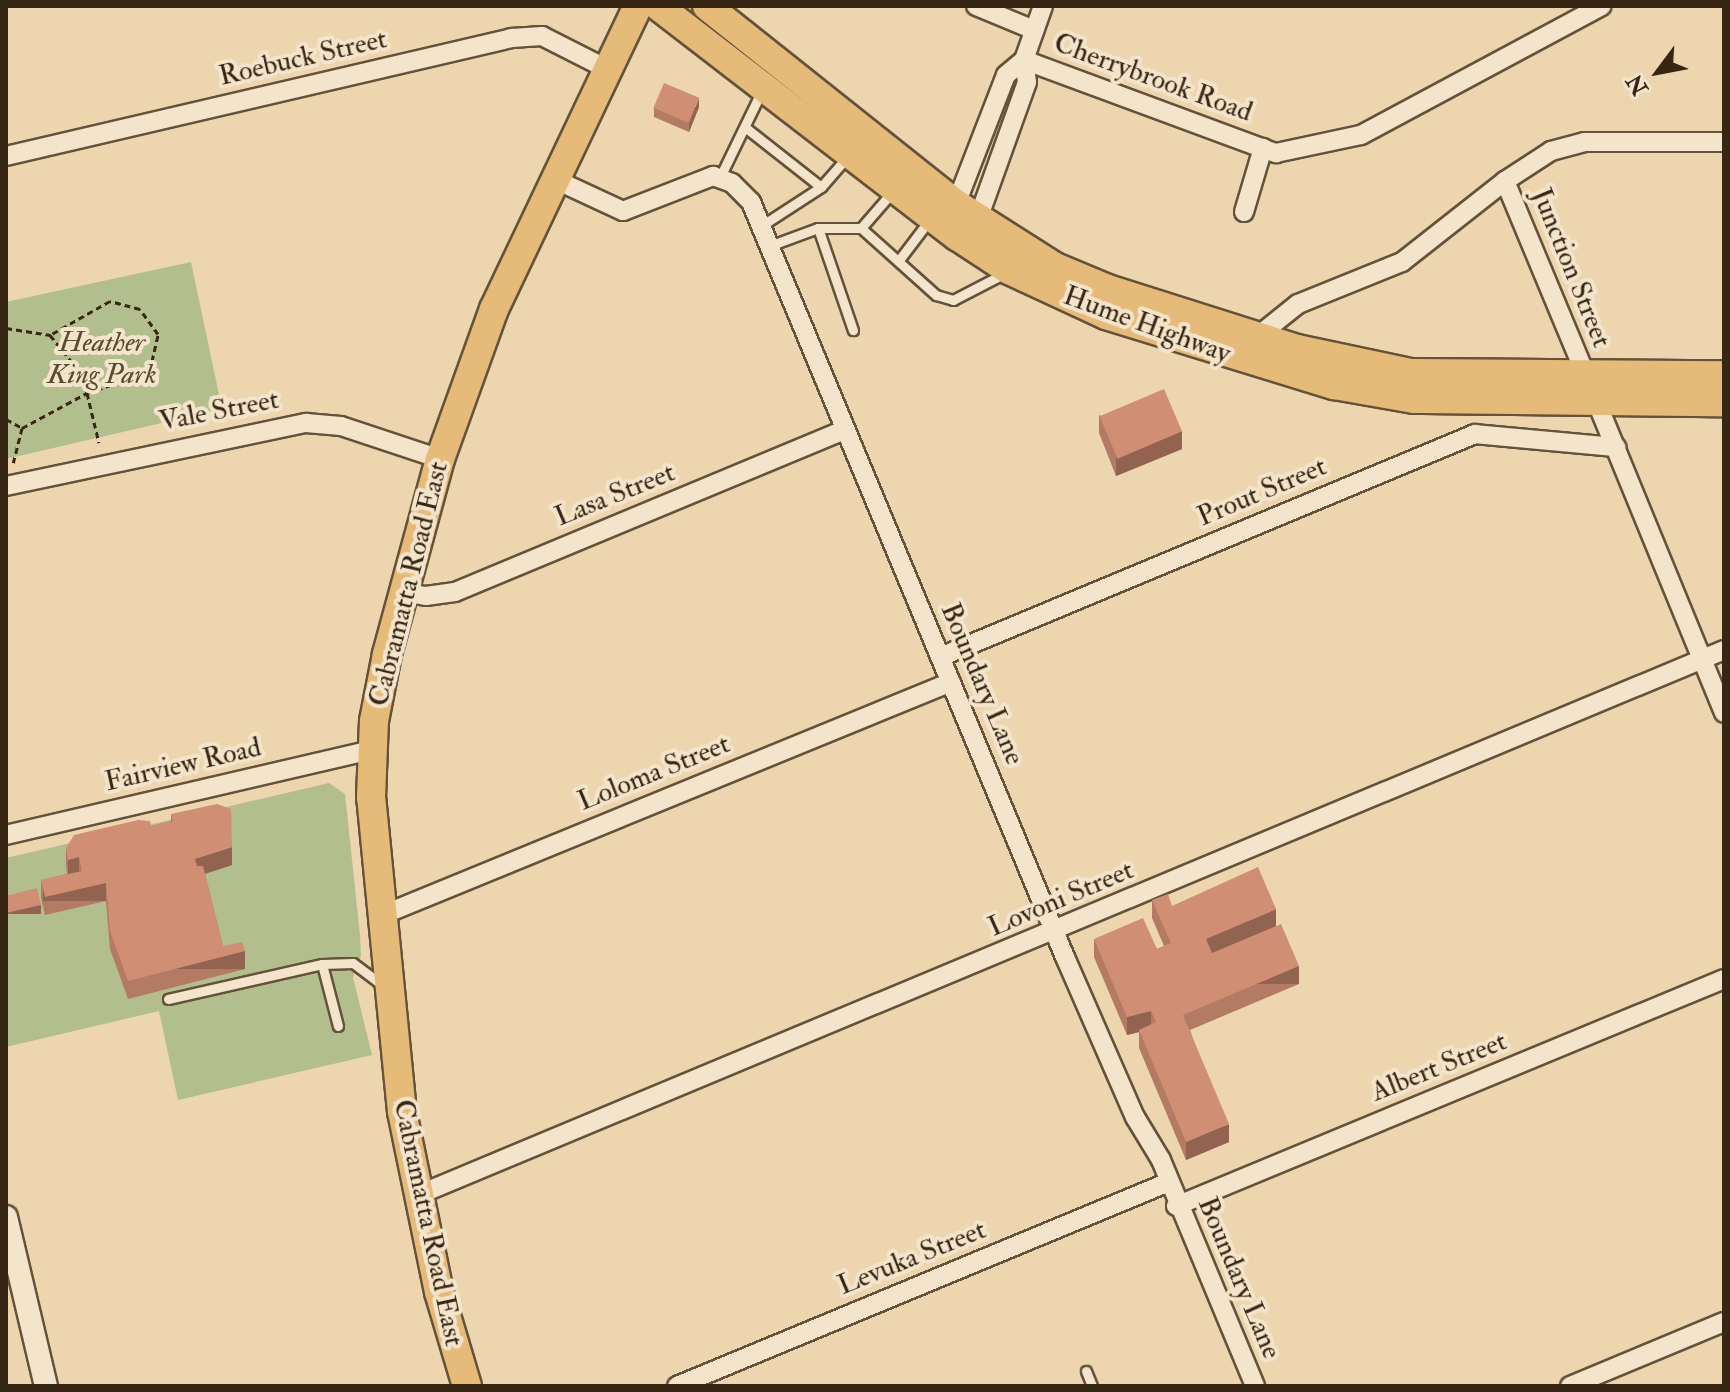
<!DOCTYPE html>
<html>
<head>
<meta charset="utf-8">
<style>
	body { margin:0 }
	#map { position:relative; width:1730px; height:1392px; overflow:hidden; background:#ecd5af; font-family:"IM FELL Double Pica",serif }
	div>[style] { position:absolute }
	.green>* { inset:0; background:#b3be8f }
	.path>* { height:3px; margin-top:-1.5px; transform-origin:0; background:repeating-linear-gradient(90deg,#362613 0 6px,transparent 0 10px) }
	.roads { filter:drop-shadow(2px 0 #64523a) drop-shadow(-2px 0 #64523a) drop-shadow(0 2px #64523a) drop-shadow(0 -2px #64523a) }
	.service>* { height:9px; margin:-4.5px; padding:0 4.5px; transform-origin:4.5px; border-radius:4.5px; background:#f3e4cb }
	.minor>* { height:18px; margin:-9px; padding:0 9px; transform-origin:9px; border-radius:9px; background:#f3e4cb }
	.tertiary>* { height:22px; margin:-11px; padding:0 11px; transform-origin:11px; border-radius:11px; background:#f3e4cb }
	.primary>* { height:28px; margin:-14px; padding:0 14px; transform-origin:14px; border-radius:14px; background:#e6ba78 }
	.trunk>* { height:28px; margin:-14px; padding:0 14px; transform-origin:14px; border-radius:14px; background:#e6ba78 }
	.wall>* { inset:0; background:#b37a64 }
	.shaded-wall>* { inset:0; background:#926351; transform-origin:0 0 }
	.building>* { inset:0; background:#d08e74; transform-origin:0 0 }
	span { translate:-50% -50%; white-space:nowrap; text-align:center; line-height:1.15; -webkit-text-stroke:8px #f3e4cb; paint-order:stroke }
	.street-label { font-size:28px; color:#362613 }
	.park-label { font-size:28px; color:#554c32; font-style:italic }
	.frame { position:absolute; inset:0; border:8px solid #362613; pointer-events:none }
	.north { position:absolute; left:1618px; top:32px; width:80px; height:80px; -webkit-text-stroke:6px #f3e4cb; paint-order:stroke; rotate:238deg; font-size:22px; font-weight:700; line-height:32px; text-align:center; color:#362613 }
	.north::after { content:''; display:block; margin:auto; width:28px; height:36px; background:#362613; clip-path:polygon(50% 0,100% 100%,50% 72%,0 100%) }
</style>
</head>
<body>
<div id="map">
	<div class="green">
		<div style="clip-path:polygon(191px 262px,222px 409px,6px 459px,6px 302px)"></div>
		<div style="clip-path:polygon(329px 783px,345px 794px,360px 935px,361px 956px,353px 977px,372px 1055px,178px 1100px,159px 1011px,6px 1047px,6px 858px)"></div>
	</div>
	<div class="path">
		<div style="left:6px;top:328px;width:45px;rotate:9deg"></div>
		<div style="left:50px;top:335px;width:33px;rotate:51deg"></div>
		<div style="left:71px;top:361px;width:36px;rotate:63deg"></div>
		<div style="left:87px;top:393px;width:51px;rotate:76.5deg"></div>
		<div style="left:6px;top:419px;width:18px;rotate:29deg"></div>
		<div style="left:22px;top:428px;width:36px;rotate:104deg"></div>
		<div style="left:22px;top:428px;width:74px;rotate:-28.3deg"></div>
		<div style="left:87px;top:393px;width:56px;rotate:-18.8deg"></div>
		<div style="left:140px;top:375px;width:18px;rotate:-49deg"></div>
		<div style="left:152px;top:361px;width:28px;rotate:-77deg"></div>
		<div style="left:158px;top:334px;width:31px;rotate:-126deg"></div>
		<div style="left:140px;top:309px;width:31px;rotate:-165deg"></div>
		<div style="left:110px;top:301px;width:69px;rotate:150.5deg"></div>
	</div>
	<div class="roads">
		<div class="service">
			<div style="left:746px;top:128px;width:95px;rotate:38.2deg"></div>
			<div style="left:720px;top:177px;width:97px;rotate:-64.2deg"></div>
			<div style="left:761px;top:226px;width:72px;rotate:-33deg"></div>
			<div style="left:821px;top:187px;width:41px;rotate:-48.9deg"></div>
			<div style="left:818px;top:228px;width:108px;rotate:71.1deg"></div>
			<div style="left:861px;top:228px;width:49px;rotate:-49.1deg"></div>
			<div style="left:769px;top:246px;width:52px;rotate:-20.2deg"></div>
			<div style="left:818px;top:228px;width:43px"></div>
			<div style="left:861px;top:228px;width:101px;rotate:41.8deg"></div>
			<div style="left:936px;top:295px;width:18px;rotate:16deg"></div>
			<div style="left:953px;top:300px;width:61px;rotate:-27.4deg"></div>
			<div style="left:899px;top:260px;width:53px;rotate:-52.7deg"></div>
			<div style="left:168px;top:999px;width:158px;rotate:-12.8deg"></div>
			<div style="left:338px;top:1026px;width:64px;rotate:-104.5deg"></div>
			<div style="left:322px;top:964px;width:31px;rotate:-2deg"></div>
			<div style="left:353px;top:963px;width:36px;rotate:37deg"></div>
			<div style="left:1086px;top:1371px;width:16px;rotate:68deg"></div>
		</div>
		<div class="minor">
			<div style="left:976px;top:6px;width:63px;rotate:22.5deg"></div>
			<div style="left:1024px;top:60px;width:269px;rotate:20.3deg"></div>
			<div style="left:1276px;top:153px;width:87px;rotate:-12deg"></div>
			<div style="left:1361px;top:135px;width:273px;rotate:-28.2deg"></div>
			<div style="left:6px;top:156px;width:520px;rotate:-13.13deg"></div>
			<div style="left:512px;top:38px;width:30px;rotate:-4deg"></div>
			<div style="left:542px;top:36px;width:73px;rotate:26.9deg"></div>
			<div style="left:554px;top:179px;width:76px;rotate:24.9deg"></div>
			<div style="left:623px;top:211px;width:97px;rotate:-21.3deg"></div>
			<div style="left:713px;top:176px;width:20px;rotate:20deg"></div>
			<div style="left:732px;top:183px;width:27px;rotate:45deg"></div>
			<div style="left:751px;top:202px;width:818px;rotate:67.42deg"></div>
			<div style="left:1065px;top:957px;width:175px;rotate:66.4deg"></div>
			<div style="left:1135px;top:1117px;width:50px;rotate:58.8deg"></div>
			<div style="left:1161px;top:1160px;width:245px;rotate:67.4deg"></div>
			<div style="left:1505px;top:181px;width:211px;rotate:67.4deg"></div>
			<div style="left:956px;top:204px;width:138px;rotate:-68.8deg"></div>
			<div style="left:1006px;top:75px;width:23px;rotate:-40deg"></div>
			<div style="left:1244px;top:212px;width:67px;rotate:-73.5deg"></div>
			<div style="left:978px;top:219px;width:145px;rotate:-70.3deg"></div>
			<div style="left:1027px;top:82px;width:22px;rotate:-98deg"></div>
			<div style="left:1024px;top:60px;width:57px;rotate:-70.6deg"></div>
			<div style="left:1258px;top:336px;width:51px;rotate:-38.7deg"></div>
			<div style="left:1298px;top:304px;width:112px;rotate:-22deg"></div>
			<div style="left:1402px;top:262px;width:131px;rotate:-38.2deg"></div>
			<div style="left:1505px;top:181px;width:55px;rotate:-33.1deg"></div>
			<div style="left:1551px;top:151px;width:34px;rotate:-15deg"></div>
			<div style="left:1584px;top:142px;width:140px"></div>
			<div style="left:1597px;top:403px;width:335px;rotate:67.7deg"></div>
			<div style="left:6px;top:486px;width:307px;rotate:-11.9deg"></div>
			<div style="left:306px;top:423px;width:35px;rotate:5deg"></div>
			<div style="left:341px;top:426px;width:104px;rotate:18.4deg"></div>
			<div style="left:403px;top:592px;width:23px;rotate:10deg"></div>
			<div style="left:426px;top:596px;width:29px;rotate:-8deg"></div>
			<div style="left:455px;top:592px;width:422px;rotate:-22.6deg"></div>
			<div style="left:940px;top:657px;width:580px;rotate:-22.63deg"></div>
			<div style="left:1475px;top:434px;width:142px;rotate:5.3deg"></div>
			<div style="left:6px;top:835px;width:376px;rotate:-13.1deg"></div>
			<div style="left:380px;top:916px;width:617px;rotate:-22.28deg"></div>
			<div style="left:418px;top:1195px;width:1415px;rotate:-22.65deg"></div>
			<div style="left:1176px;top:1206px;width:593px;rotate:-22.5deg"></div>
			<div style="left:677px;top:1386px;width:533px;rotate:-22.52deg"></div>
			<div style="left:1570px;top:1386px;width:167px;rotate:-22.6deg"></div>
		</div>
		<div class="tertiary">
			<div style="left:6px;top:1217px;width:174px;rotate:76.7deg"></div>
		</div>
		<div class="primary">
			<div style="left:467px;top:1386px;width:98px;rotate:-106.6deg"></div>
			<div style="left:439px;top:1292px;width:184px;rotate:-101.6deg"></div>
			<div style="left:402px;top:1112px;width:316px;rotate:-95.6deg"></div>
			<div style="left:371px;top:798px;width:77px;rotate:-87.8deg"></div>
			<div style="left:374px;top:721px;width:68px;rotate:-79deg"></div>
			<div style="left:387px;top:654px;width:202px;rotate:-74.8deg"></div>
			<div style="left:440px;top:459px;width:159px;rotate:-70.2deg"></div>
			<div style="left:494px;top:309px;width:335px;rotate:-64.6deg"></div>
		</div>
		<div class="trunk">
			<div style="left:658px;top:6px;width:377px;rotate:37.6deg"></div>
			<div style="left:957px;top:236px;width:62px;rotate:33.2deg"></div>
			<div style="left:1009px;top:270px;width:107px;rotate:24.9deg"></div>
			<div style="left:1106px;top:315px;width:239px;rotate:17.1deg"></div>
			<div style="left:1334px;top:385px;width:81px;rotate:9.9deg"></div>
			<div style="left:1414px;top:399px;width:310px;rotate:0.6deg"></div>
			<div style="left:707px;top:6px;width:318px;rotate:38.5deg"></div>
			<div style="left:956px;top:204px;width:117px;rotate:32.5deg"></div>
			<div style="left:1055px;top:267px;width:57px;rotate:22.5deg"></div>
			<div style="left:1108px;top:289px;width:198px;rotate:17.6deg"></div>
			<div style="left:1297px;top:349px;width:116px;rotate:11.9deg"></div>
			<div style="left:1411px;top:373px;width:313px;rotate:0.4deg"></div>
		</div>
	</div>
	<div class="wall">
		<div style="clip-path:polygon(699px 107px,689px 132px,654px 117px,654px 108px)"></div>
		<div style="clip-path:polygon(1099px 415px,1182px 449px,1116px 476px,1099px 433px)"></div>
		<div style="clip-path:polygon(171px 814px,232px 865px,205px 874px,223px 946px,245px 969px,128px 999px,110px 949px,106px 901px,45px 915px,41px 898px,41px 880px,67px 874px,66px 866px,66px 848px,171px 821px)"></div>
		<div style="clip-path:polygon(1152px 900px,1172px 906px,1276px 926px,1299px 984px,1190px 1030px,1229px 1142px,1186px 1160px,1139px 1048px,1139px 1032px,1127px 1035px,1094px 957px,1094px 939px,1157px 949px,1164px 946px,1152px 918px)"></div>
	</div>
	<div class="shaded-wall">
		<div style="clip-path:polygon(699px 98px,699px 107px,689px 132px,689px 123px)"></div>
		<div style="clip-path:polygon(1182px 431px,1182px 449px,1116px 476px,1116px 458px)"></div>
		<div style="clip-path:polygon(232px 847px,232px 865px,195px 877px,195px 859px)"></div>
		<div style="clip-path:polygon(79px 857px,79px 875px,68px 878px,68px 860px)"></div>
		<div style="left:106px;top:883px;width:18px;height:63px;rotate:90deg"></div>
		<div style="left:41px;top:905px;width:9px;height:36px;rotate:90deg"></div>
		<div style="clip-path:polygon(1276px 909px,1276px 927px,1206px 957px,1206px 939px)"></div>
		<div style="left:245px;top:951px;width:18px;height:121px;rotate:90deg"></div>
		<div style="left:1299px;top:966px;width:18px;height:126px;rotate:90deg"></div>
		<div style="clip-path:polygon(1151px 1011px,1151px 1029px,1139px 1030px,1139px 1032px,1127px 1035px,1127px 1017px)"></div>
		<div style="clip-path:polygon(1229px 1124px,1229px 1142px,1186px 1160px,1186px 1142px)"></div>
	</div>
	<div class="building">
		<div style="left:664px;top:83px;width:38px;height:27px;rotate:23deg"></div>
		<div style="left:1164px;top:389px;width:46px;height:70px;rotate:67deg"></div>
		<div style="clip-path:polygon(217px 804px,231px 809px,232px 847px,195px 859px,197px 866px,203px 866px,223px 946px,242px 942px,245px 951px,128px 981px,110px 931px,106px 883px,45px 897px,41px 880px,82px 871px,79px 857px,68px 860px,66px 848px,74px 835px,138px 820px,150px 821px,151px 826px,173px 821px,171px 814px)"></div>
		<div style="clip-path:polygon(1258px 867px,1276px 909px,1206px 939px,1212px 953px,1281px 924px,1299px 966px,1183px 1015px,1229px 1124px,1186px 1142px,1139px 1030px,1156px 1022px,1151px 1011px,1127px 1017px,1094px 939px,1143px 918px,1157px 949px,1171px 943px,1152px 900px,1168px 894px,1172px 906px)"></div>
		<div style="clip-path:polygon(37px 888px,41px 905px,6px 913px,6px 896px)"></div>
	</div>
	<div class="street-label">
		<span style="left:303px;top:58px;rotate:-13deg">Roebuck Street</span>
		<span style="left:1153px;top:78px;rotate:20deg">Cherrybrook Road</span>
		<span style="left:1571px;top:268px;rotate:68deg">Junction Street</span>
		<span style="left:1147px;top:325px;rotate:20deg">Hume Highway</span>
		<span style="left:219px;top:411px;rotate:-11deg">Vale Street</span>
		<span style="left:1262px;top:492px;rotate:-23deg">Prout Street</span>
		<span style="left:615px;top:495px;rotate:-22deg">Lasa Street</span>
		<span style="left:409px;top:584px;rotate:-76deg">Cabramatta Road East</span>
		<span style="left:982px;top:684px;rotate:67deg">Boundary Lane</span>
		<span style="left:183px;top:765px;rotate:-13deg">Fairview Road</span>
		<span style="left:654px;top:773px;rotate:-22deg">Loloma Street</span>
		<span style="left:1061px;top:899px;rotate:-23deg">Lovoni Street</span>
		<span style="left:1439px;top:1067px;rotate:-22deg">Albert Street</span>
		<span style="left:428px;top:1223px;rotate:78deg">Cabramatta Road East</span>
		<span style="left:912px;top:1258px;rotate:-22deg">Levuka Street</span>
		<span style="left:1239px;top:1278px;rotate:67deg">Boundary Lane</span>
	</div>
	<div class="park-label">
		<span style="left:102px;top:359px">Heather<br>King Park</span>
	</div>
	<div class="frame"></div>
	<div class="north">N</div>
</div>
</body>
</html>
